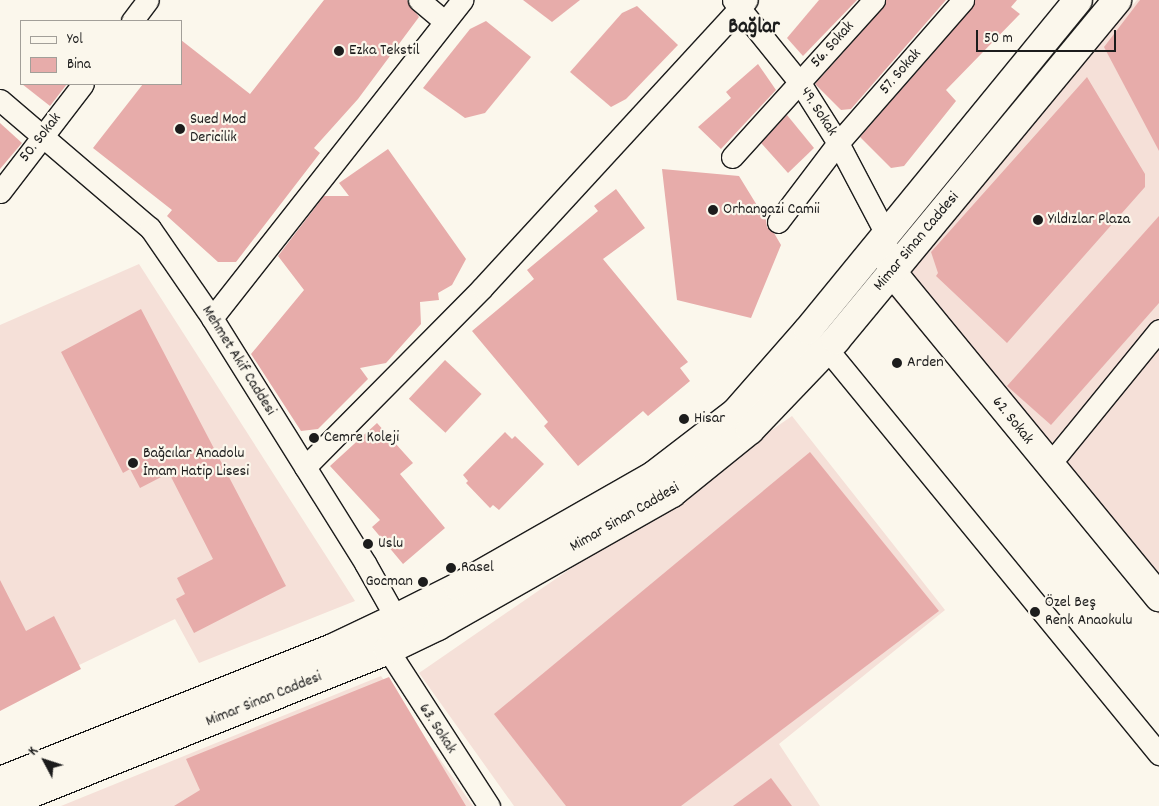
<!DOCTYPE html>
<html>
<head>
<meta charset="utf-8">
<style>
	body { margin:0 }
	#map { position:relative; width:1159px; height:806px; overflow:hidden; background:#fbf7ec; font-family:Dekko,sans-serif }
	div>[style] { position:absolute }
	.built>* { inset:0; background:#f5e0d8 }
	.building>* { inset:0; background:#e7acaa; transform-origin:0 0 }
	.roads { filter:drop-shadow(1px 0 #1c1c1c) drop-shadow(-1px 0 #1c1c1c) drop-shadow(0 1px #1c1c1c) drop-shadow(0 -1px #1c1c1c) }
	.street>* { height:21px; margin:-10.5px; padding:0 10.5px; transform-origin:10.5px; border-radius:10.5px; background:#fbf7ec }
	.secondary>* { height:28px; margin:-14px; padding:0 14px; transform-origin:14px; border-radius:14px; background:#fbf7ec }
	.dots>* { width:14px; height:14px; translate:-50% -50%; box-sizing:border-box; border:2px solid #fbf7ec; border-radius:50% }
	span { translate:-50% -50%; white-space:nowrap; text-align:center; line-height:1.15; -webkit-text-stroke:4.5px #fbf7ec; paint-order:stroke }
	.street-label { font-size:16px; color:#1c1c1c }
	.poi-label { font-size:16px; color:#1c1c1c }
	.left { translate:0 -50%; text-align:left }
	.right { translate:-100% -50%; text-align:right }
	.district-label { font-size:21px; color:#1c1c1c; font-weight:700 }
	.legend { position:absolute; left:20px; top:20px; width:162px; height:65px; box-sizing:border-box; background:#fbf7ec; border:1px solid #a29f99; margin:0; padding:6px 9px; list-style:none; font-size:15px; color:#1c1c1c }
	.legend li { display:flex; align-items:center; gap:10px; height:25px }
	.legend b { width:25px; border:1px solid #a29f99 }
	.north { position:absolute; left:20px; top:736px; width:50px; height:50px; -webkit-text-stroke:4px #fbf7ec; paint-order:stroke; rotate:310deg; font-size:14px; font-weight:700; line-height:20px; text-align:center; color:#1c1c1c }
	.north::after { content:''; display:block; margin:auto; width:18px; height:22px; background:#1c1c1c; clip-path:polygon(50% 0,100% 100%,50% 72%,0 100%) }
	.scale { position:absolute; left:976px; top:30px; width:140px; height:22px; box-sizing:border-box; border:2px solid #1c1c1c; border-top:0; padding-left:6px; font-size:15px; line-height:18px; white-space:nowrap; color:#1c1c1c; -webkit-text-stroke:4px #fbf7ec; paint-order:stroke }
</style>
</head>
<body>
<div id="map">
	<div class="built">
		<div style="clip-path:polygon(1137px 0,1159px 0,1159px 615px,889px 294px)"></div>
		<div style="clip-path:polygon(139px 264px,355px 601px,199px 663px,175px 619px,0 703px,0 325px)"></div>
		<div style="clip-path:polygon(792px 416px,945px 610px,779px 744px,820px 806px,514px 806px,419px 673px)"></div>
		<div style="clip-path:polygon(381px 676px,473px 806px,61px 806px)"></div>
	</div>
	<div class="building">
		<div style="clip-path:polygon(324px 0,407px 0,419px 17px,358px 99px,314px 148px,320px 153px,236px 262px,218px 262px,167px 216px,172px 210px,93px 148px,143px 84px,181px 84px,181px 40px,250px 94px)"></div>
		<div style="clip-path:polygon(523px 0,580px 0,552px 22px)"></div>
		<div style="clip-path:polygon(819px 0,857px 0,803px 56px,787px 38px)"></div>
		<div style="clip-path:polygon(886px 0,946px 0,851px 109px,841px 110px,815px 84px,883px 8px)"></div>
		<div style="clip-path:polygon(975px 0,1017px 0,1011px 7px,1020px 14px,946px 90px,956px 101px,904px 166px,891px 168px,860px 137px,972px 8px)"></div>
		<div style="clip-path:polygon(1140px 0,1159px 0,1159px 151px,1104px 47px)"></div>
		<div style="clip-path:polygon(637px 6px,678px 45px,626px 99px,611px 107px,570px 72px,622px 13px)"></div>
		<div style="clip-path:polygon(486px 21px,531px 57px,485px 113px,465px 118px,423px 88px,470px 29px)"></div>
		<div style="clip-path:polygon(758px 64px,776px 90px,721px 149px,698px 127px,731px 98px,726px 92px)"></div>
		<div style="clip-path:polygon(1087px 77px,1145px 174px,1145px 187px,1007px 343px,936px 276px,938px 273px,931px 252px)"></div>
		<div style="clip-path:polygon(22px 84px,67px 84px,50px 106px)"></div>
		<div style="clip-path:polygon(787px 115px,814px 148px,788px 173px,761px 143px)"></div>
		<div style="clip-path:polygon(0 123px,22px 143px,0 169px)"></div>
		<div style="clip-path:polygon(388px 149px,466px 259px,452px 285px,438px 293px,439px 300px,420px 302px,421px 324px,386px 363px,360px 368px,368px 379px,318px 429px,301px 431px,251px 354px,304px 290px,278px 256px,324px 196px,349px 196px,339px 183px)"></div>
		<div style="clip-path:polygon(662px 169px,739px 176px,766px 220px,767px 227px,774px 233px,781px 245px,751px 318px,677px 300px)"></div>
		<div style="clip-path:polygon(616px 189px,645px 228px,603px 259px,688px 362px,680px 368px,690px 381px,648px 416px,643px 411px,578px 466px,544px 426px,548px 422px,472px 331px,534px 279px,527px 270px,598px 211px,594px 206px)"></div>
		<div style="clip-path:polygon(1159px 216px,1159px 303px,1051px 425px,1007px 386px)"></div>
		<div style="clip-path:polygon(141px 309px,286px 586px,194px 633px,176px 599px,185px 594px,177px 578px,213px 559px,169px 473px,140px 488px,130px 469px,123px 473px,61px 352px)"></div>
		<div style="left:445px;top:360px;width:50px;height:53px;rotate:43deg"></div>
		<div style="clip-path:polygon(377px 423px,413px 463px,400px 474px,445px 528px,403px 564px,372px 527px,380px 520px,330px 466px)"></div>
		<div style="clip-path:polygon(505px 432px,512px 439px,515px 436px,544px 464px,499px 510px,493px 505px,490px 508px,466px 483px,468px 481px,463px 475px)"></div>
		<div style="clip-path:polygon(810px 452px,939px 611px,681px 806px,566px 806px,494px 714px)"></div>
		<div style="clip-path:polygon(0 580px,26px 631px,54px 616px,81px 669px,0 711px)"></div>
		<div style="clip-path:polygon(389px 677px,466px 806px,174px 806px,200px 790px,186px 759px)"></div>
		<div style="clip-path:polygon(771px 778px,792px 806px,733px 806px)"></div>
	</div>
	<div class="roads">
		<div class="street">
			<div style="left:419px;top:0;width:33px;rotate:40deg"></div>
			<div style="left:733px;top:0;width:107px;rotate:51.1deg"></div>
			<div style="left:800px;top:83px;width:71px;rotate:57.7deg"></div>
			<div style="left:838px;top:143px;width:103px;rotate:62.2deg"></div>
			<div style="left:132px;top:21px;width:26px;rotate:-53deg"></div>
			<div style="left:0;top:100px;width:197px;rotate:40.5deg"></div>
			<div style="left:150px;top:228px;width:109px;rotate:55.4deg"></div>
			<div style="left:212px;top:318px;width:289px;rotate:58deg"></div>
			<div style="left:365px;top:563px;width:63px;rotate:60.6deg"></div>
			<div style="left:396px;top:618px;width:33px;rotate:104deg"></div>
			<div style="left:388px;top:650px;width:186px;rotate:57.1deg"></div>
			<div style="left:732px;top:157px;width:212px;rotate:-47.9deg"></div>
			<div style="left:0;top:192px;width:136px;rotate:-52.5deg"></div>
			<div style="left:778px;top:222px;width:99px;rotate:-52.8deg"></div>
			<div style="left:838px;top:143px;width:190px;rotate:-48.8deg"></div>
			<div style="left:212px;top:318px;width:405px;rotate:-51.8deg"></div>
			<div style="left:827px;top:349px;width:524px;rotate:50.66deg"></div>
			<div style="left:1049px;top:465px;width:174px;rotate:-50.8deg"></div>
			<div style="left:305px;top:467px;width:252px;rotate:-45.3deg"></div>
			<div style="left:482px;top:288px;width:391px;rotate:-47.4deg"></div>
		</div>
		<div class="secondary">
			<div style="left:889px;top:255px;width:17px;rotate:80deg"></div>
			<div style="left:892px;top:272px;width:421px;rotate:50.6deg"></div>
			<div style="left:0;top:781px;width:359px;rotate:-21.8deg"></div>
			<div style="left:333px;top:648px;width:70px;rotate:-25.5deg"></div>
			<div style="left:396px;top:618px;width:69px;rotate:-26.6deg"></div>
			<div style="left:458px;top:587px;width:226px;rotate:-29.7deg"></div>
			<div style="left:654px;top:475px;width:103px;rotate:-37.5deg"></div>
			<div style="left:736px;top:412px;width:109px;rotate:-48.7deg"></div>
			<div style="left:808px;top:330px;width:426px;rotate:-50.7deg"></div>
			<div style="left:0;top:806px;width:418px;rotate:-21.9deg"></div>
			<div style="left:388px;top:650px;width:55px;rotate:-25.6deg"></div>
			<div style="left:438px;top:626px;width:269px;rotate:-29.6deg"></div>
			<div style="left:672px;top:493px;width:100px;rotate:-38.9deg"></div>
			<div style="left:750px;top:430px;width:124px;rotate:-46.3deg"></div>
			<div style="left:836px;top:340px;width:441px;rotate:-50.4deg"></div>
		</div>
	</div>
	<div class="dots">
		<div style="left:339px;top:51px;background:#1c1c1c"></div>
		<div style="left:180px;top:129px;background:#1c1c1c"></div>
		<div style="left:713px;top:210px;background:#1c1c1c"></div>
		<div style="left:1038px;top:220px;background:#1c1c1c"></div>
		<div style="left:897px;top:363px;background:#1c1c1c"></div>
		<div style="left:684px;top:419px;background:#1c1c1c"></div>
		<div style="left:314px;top:438px;background:#1c1c1c"></div>
		<div style="left:133px;top:463px;background:#1c1c1c"></div>
		<div style="left:368px;top:544px;background:#1c1c1c"></div>
		<div style="left:451px;top:568px;background:#1c1c1c"></div>
		<div style="left:423px;top:582px;background:#1c1c1c"></div>
		<div style="left:1035px;top:612px;background:#1c1c1c"></div>
	</div>
	<div class="street-label">
		<span style="left:833px;top:45px;rotate:-48deg">56. Sokak</span>
		<span style="left:901px;top:72px;rotate:-49deg">57. Sokak</span>
		<span style="left:818px;top:112px;rotate:57deg">49. Sokak</span>
		<span style="left:41px;top:138px;rotate:-52deg">50. Sokak</span>
		<span style="left:917px;top:242px;rotate:-50deg">Mimar Sinan Caddesi</span>
		<span style="left:238px;top:361px;rotate:58deg">Mehmet Akif Caddesi</span>
		<span style="left:1012px;top:421px;rotate:51deg">62. Sokak</span>
		<span style="left:625px;top:518px;rotate:-30deg">Mimar Sinan Caddesi</span>
		<span style="left:264px;top:700px;rotate:-22deg">Mimar Sinan Caddesi</span>
		<span style="left:437px;top:729px;rotate:57deg">63. Sokak</span>
	</div>
	<div class="poi-label">
		<span class="left" style="left:349px;top:51px">Ezka Tekstil</span>
		<span class="left" style="left:190px;top:129px">Sued Mod<br>Dericilik</span>
		<span class="left" style="left:723px;top:210px">Orhangazi Camii</span>
		<span class="left" style="left:1048px;top:220px">Yıldızlar Plaza</span>
		<span class="left" style="left:907px;top:363px">Arden</span>
		<span class="left" style="left:694px;top:419px">Hisar</span>
		<span class="left" style="left:324px;top:438px">Cemre Koleji</span>
		<span class="left" style="left:143px;top:463px">Bağcılar Anadolu<br>İmam Hatip Lisesi</span>
		<span class="left" style="left:378px;top:544px">Uslu</span>
		<span class="left" style="left:461px;top:568px">Rasel</span>
		<span class="right" style="left:413px;top:582px">Gocman</span>
		<span class="left" style="left:1045px;top:612px">Özel Beş<br>Renk Anaokulu</span>
	</div>
	<div class="district-label">
		<span style="left:754px;top:28px">Bağlar</span>
	</div>
	<ul class="legend">
	<li><b style="height:6px;background:#fbf7ec"></b>Yol</li>
	<li><b style="height:14px;background:#e7acaa"></b>Bina</li>
	</ul>
	<div class="north">K</div>
	<div class="scale">50 m</div>
</div>
</body>
</html>
